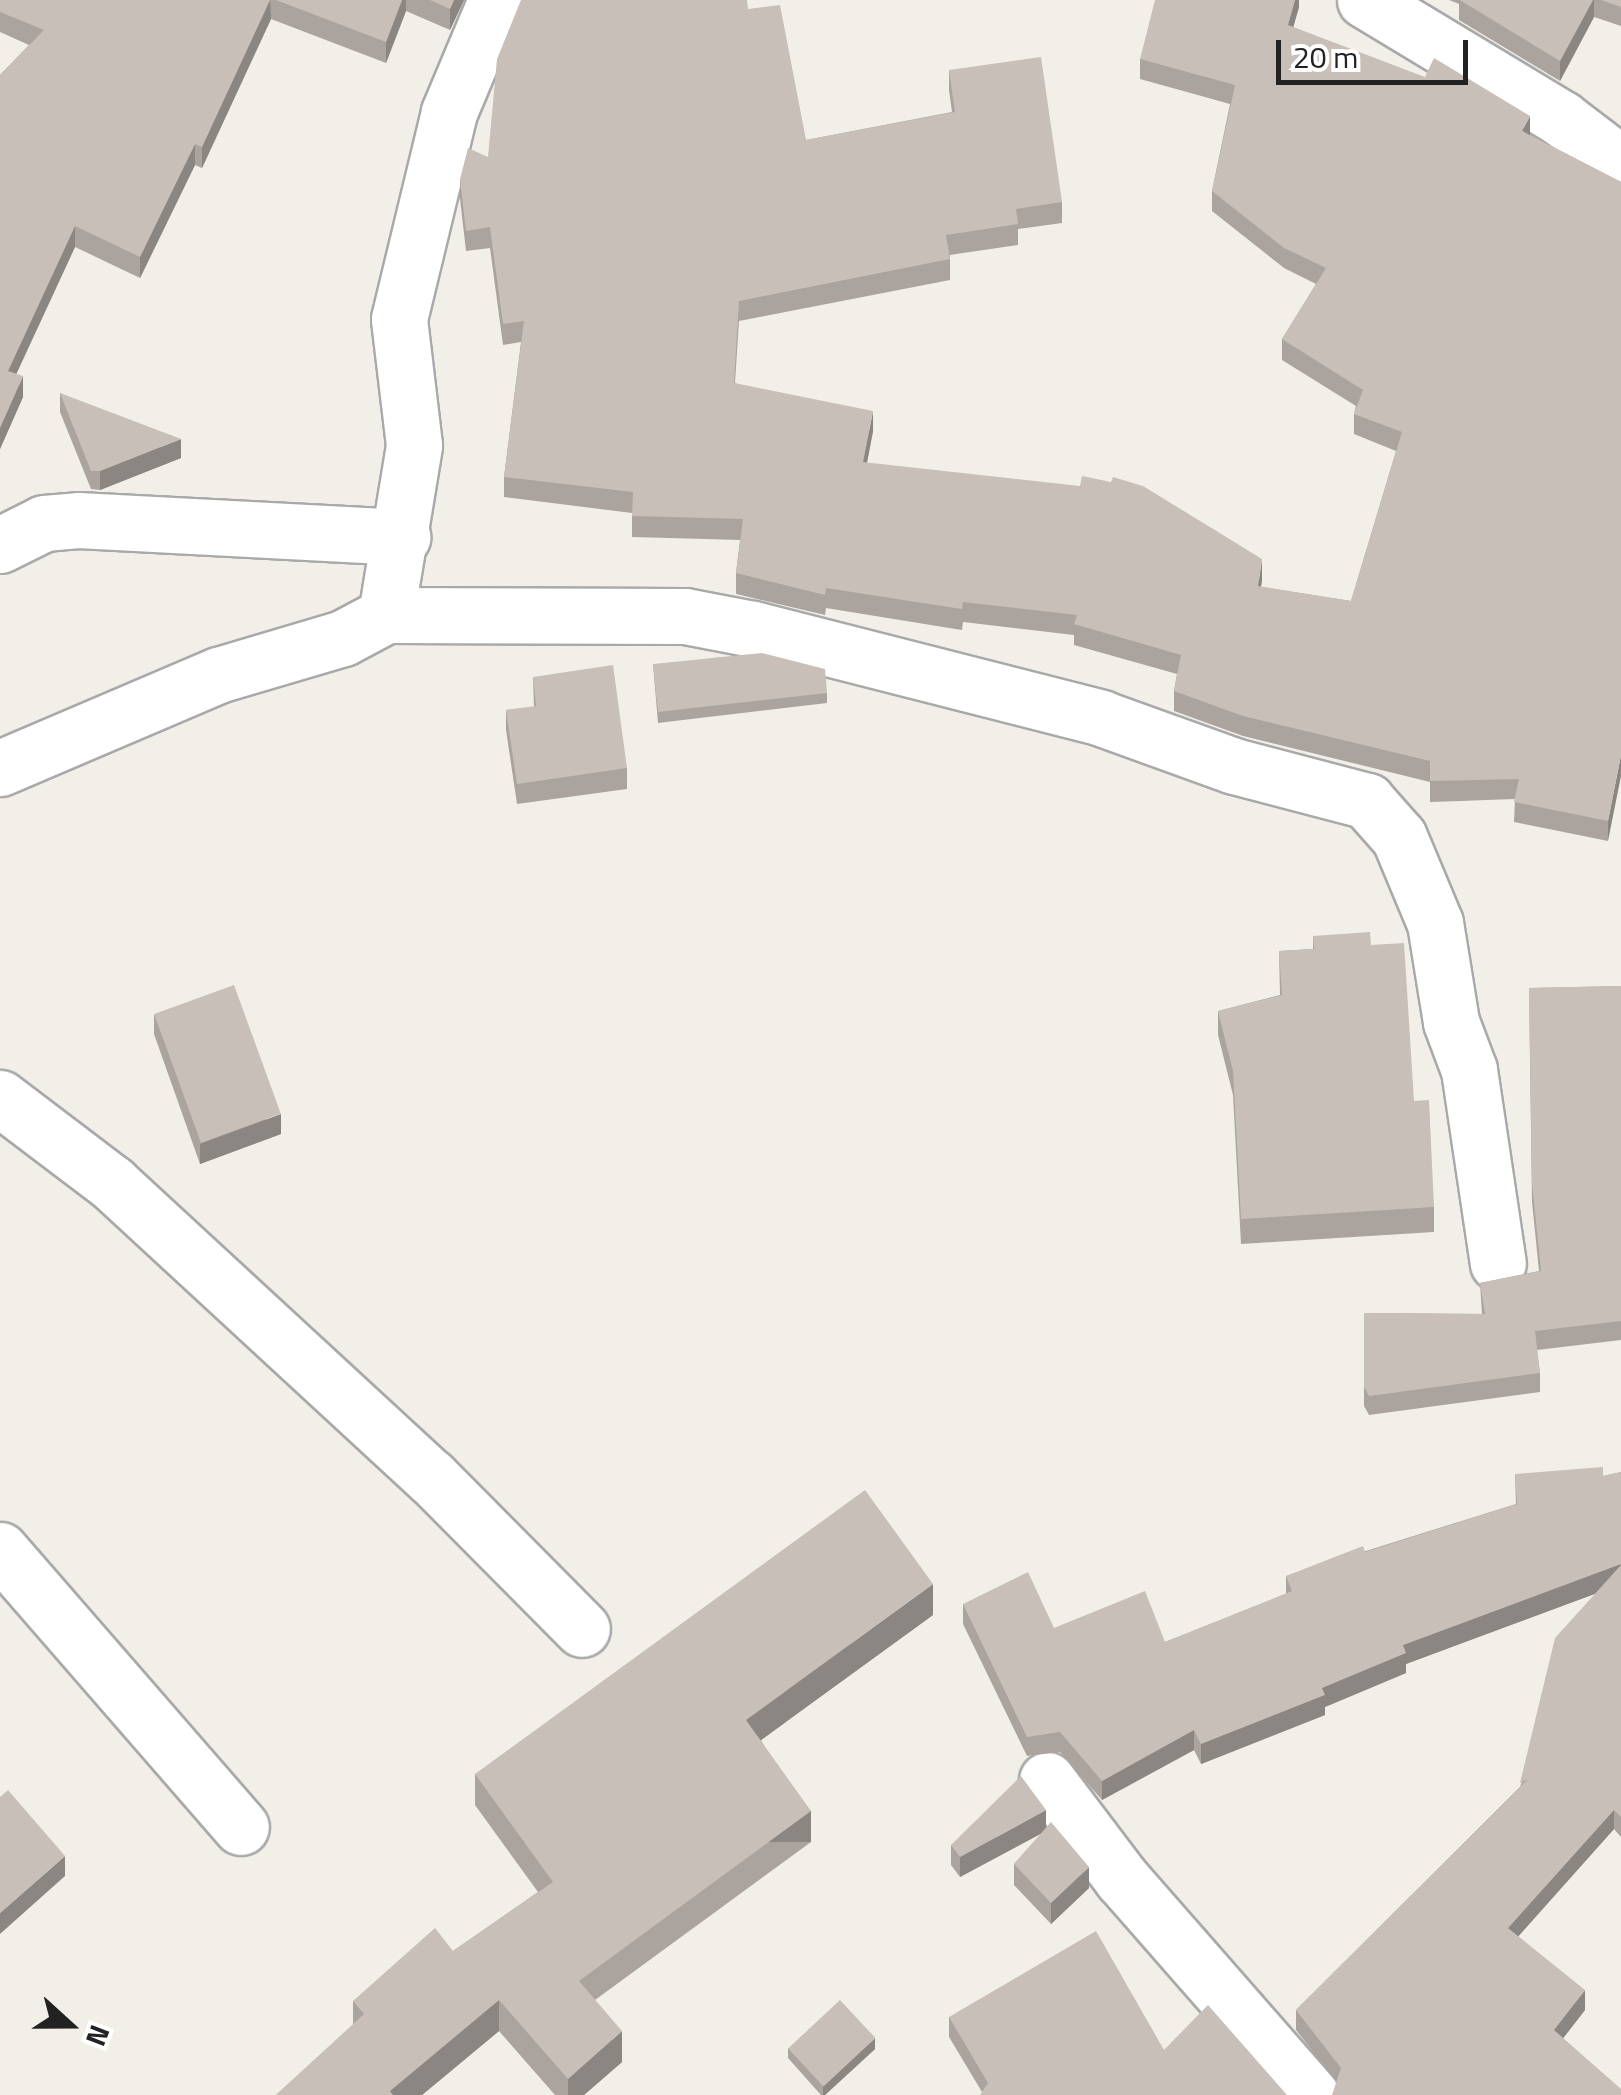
<!DOCTYPE html>
<html>
<head>
<meta charset="utf-8">
<style>
	body { margin:0 }
	#map { position:relative; width:1621px; height:2095px; overflow:hidden; background:#f2efe9; font-family:"Titillium Web",sans-serif }
	div>[style] { position:absolute }
	.roads { filter:drop-shadow(2px 0 #a9a9a9) drop-shadow(-2px 0 #a9a9a9) drop-shadow(0 2px #a9a9a9) drop-shadow(0 -2px #a9a9a9) }
	.street>* { height:55px; margin:-27.5px; padding:0 27.5px; transform-origin:27.5px; border-radius:27.5px; background:#fff }
	.wall>* { inset:0; background:#aba49e }
	.shaded-wall>* { inset:0; background:#8b8681; transform-origin:0 0 }
	.building>* { inset:0; background:#c7bfb8; transform-origin:0 0 }
	span { translate:-50% -50%; white-space:nowrap; text-align:center; line-height:1.15; -webkit-text-stroke:9px #fff; paint-order:stroke }
	.north { position:absolute; left:20px; top:1975px; width:100px; height:100px; -webkit-text-stroke:8px #fff; paint-order:stroke; rotate:111deg; font-size:28px; font-weight:700; line-height:40px; text-align:center; color:#222 }
	.north::after { content:''; display:block; margin:auto; width:35px; height:45px; background:#222; clip-path:polygon(50% 0,100% 100%,50% 72%,0 100%) }
	.scale { position:absolute; left:1276px; top:40px; width:192px; height:45px; box-sizing:border-box; border:5px solid #222; border-top:0; padding-left:12px; font-size:30px; line-height:35px; white-space:nowrap; color:#222; -webkit-text-stroke:8px #fff; paint-order:stroke }
</style>
</head>
<body>
<div id="map">
	<div class="roads">
		<div class="street">
			<div style="left:1365px;top:0;width:230px;rotate:31.1deg"></div>
			<div style="left:1562px;top:119px;width:74px;rotate:37.3deg"></div>
			<div style="left:0;top:545px;width:49px;rotate:-26.6deg"></div>
			<div style="left:44px;top:523px;width:34px;rotate:-5deg"></div>
			<div style="left:78px;top:520px;width:325px;rotate:3deg"></div>
			<div style="left:386px;top:615px;width:299px;rotate:0.2deg"></div>
			<div style="left:685px;top:616px;width:69px;rotate:10.8deg"></div>
			<div style="left:753px;top:629px;width:359px;rotate:14.3deg"></div>
			<div style="left:1101px;top:718px;width:141px;rotate:19.8deg"></div>
			<div style="left:1234px;top:766px;width:138px;rotate:14.7deg"></div>
			<div style="left:1367px;top:801px;width:48px;rotate:48.4deg"></div>
			<div style="left:1399px;top:837px;width:93px;rotate:67.3deg"></div>
			<div style="left:1435px;top:923px;width:100px;rotate:80.8deg"></div>
			<div style="left:1451px;top:1022px;width:51px;rotate:69.4deg"></div>
			<div style="left:1469px;top:1070px;width:195px;rotate:81.5deg"></div>
			<div style="left:0;top:768px;width:237px;rotate:-23.1deg"></div>
			<div style="left:218px;top:675px;width:130px;rotate:-16.5deg"></div>
			<div style="left:343px;top:638px;width:49px;rotate:-28.1deg"></div>
			<div style="left:386px;top:615px;width:172px;rotate:-80.6deg"></div>
			<div style="left:414px;top:445px;width:127px;rotate:-96.8deg"></div>
			<div style="left:399px;top:319px;width:213px;rotate:-76.4deg"></div>
			<div style="left:449px;top:112px;width:121px;rotate:-67.2deg"></div>
			<div style="left:0;top:1098px;width:141px;rotate:37.2deg"></div>
			<div style="left:112px;top:1183px;width:434px;rotate:42.7deg"></div>
			<div style="left:431px;top:1477px;width:214px;rotate:45.2deg"></div>
			<div style="left:0;top:1550px;width:367px;rotate:49deg"></div>
			<div style="left:1047px;top:1780px;width:124px;rotate:52.9deg"></div>
			<div style="left:1122px;top:1879px;width:287px;rotate:48.8deg"></div>
		</div>
	</div>
	<div class="wall">
		<div style="clip-path:polygon(0 0,464px 0,450px 30px,406px 11px,386px 63px,271px 19px,202px 168px,195px 165px,140px 278px,75px 247px,16px 374px,23px 397px,0 449px,0 75px,29px 45px,0 32px)"></div>
		<div style="clip-path:polygon(1295px 0,1299px 0,1299px 7px,1293px 27px,1530px 135px,1621px 182px,1608px 841px,1514px 822px,1515px 799px,1430px 802px,1430px 782px,1243px 736px,1174px 711px,1174px 691px,1177px 674px,1074px 645px,1074px 635px,963px 622px,962px 630px,826px 608px,825px 615px,736px 594px,736px 573px,740px 540px,632px 537px,632px 513px,504px 497px,504px 477px,521px 342px,503px 345px,490px 248px,466px 251px,460px 199px,460px 179px,488px 157px,748px 9px,806px 140px,952px 112px,949px 90px,949px 70px,1062px 202px,1062px 223px,1018px 229px,1018px 245px,950px 255px,950px 280px,739px 321px,735px 383px,873px 431px,867px 463px,1262px 580px,1261px 587px,1351px 601px,1396px 451px,1354px 434px,1354px 414px,1356px 406px,1282px 360px,1282px 339px,1316px 284px,1284px 268px,1212px 211px,1212px 191px,1230px 104px,1140px 79px,1140px 59px)"></div>
		<div style="clip-path:polygon(1449px 0,1621px 0,1621px 26px,1594px 17px,1560px 81px,1459px 20px,1459px 4px)"></div>
		<div style="clip-path:polygon(60px 393px,181px 458px,100px 490px,91px 489px,60px 412px)"></div>
		<div style="clip-path:polygon(653px 664px,827px 693px,827px 703px,658px 723px)"></div>
		<div style="clip-path:polygon(533px 677px,627px 768px,627px 789px,517px 804px,506px 730px,506px 710px,534px 707px)"></div>
		<div style="clip-path:polygon(1313px 936px,1371px 945px,1414px 1101px,1434px 1207px,1434px 1232px,1241px 1244px,1233px 1095px,1218px 1035px,1218px 1011px,1280px 995px,1279px 951px,1313px 949px)"></div>
		<div style="clip-path:polygon(1621px 986px,1621px 1340px,1537px 1350px,1540px 1373px,1540px 1392px,1369px 1415px,1364px 1406px,1364px 1313px,1482px 1314px,1480px 1283px,1539px 1271px,1532px 1202px,1529px 988px)"></div>
		<div style="clip-path:polygon(154px 1014px,281px 1134px,200px 1164px,154px 1034px)"></div>
		<div style="clip-path:polygon(1621px 1472px,1621px 1837px,1614px 1829px,1518px 1936px,1585px 2010px,1563px 2038px,1337px 2082px,1296px 2030px,1296px 2010px,1520px 1787px,1595px 1594px,1406px 1664px,1406px 1673px,1325px 1707px,1325px 1715px,1201px 1764px,1194px 1750px,1102px 1800px,1060px 1752px,1027px 1756px,963px 1624px,963px 1604px,1054px 1628px,1165px 1642px,1286px 1594px,1286px 1576px,1516px 1504px,1515px 1474px,1603px 1476px)"></div>
		<div style="clip-path:polygon(933px 1615px,761px 1740px,811px 1842px,595px 2000px,622px 2062px,584px 2095px,555px 2095px,499px 2031px,422px 2095px,276px 2095px,353px 2025px,353px 2001px,453px 1951px,538px 1892px,475px 1805px,475px 1774px)"></div>
		<div style="clip-path:polygon(1046px 1828px,1089px 1888px,1051px 1924px,1014px 1885px,1014px 1864px,1042px 1833px,960px 1877px,951px 1865px,951px 1845px)"></div>
		<div style="clip-path:polygon(949px 2017px,1164px 2050px,982px 2092px,949px 2037px)"></div>
		<div style="clip-path:polygon(788px 2048px,875px 2049px,825px 2095px,821px 2095px,788px 2058px)"></div>
	</div>
	<div class="shaded-wall">
		<div style="clip-path:polygon(270px 0,271px 19px,202px 168px,202px 147px)"></div>
		<div style="clip-path:polygon(402px 0,406px 0,406px 11px,386px 63px,386px 42px)"></div>
		<div style="clip-path:polygon(454px 0,464px 0,450px 30px,450px 9px)"></div>
		<div style="clip-path:polygon(1295px 0,1299px 0,1299px 7px,1288px 46px,1288px 25px)"></div>
		<div style="clip-path:polygon(1593px 0,1594px 0,1594px 17px,1560px 81px,1560px 61px)"></div>
		<div style="clip-path:polygon(1530px 116px,1530px 136px,1522px 131px)"></div>
		<div style="clip-path:polygon(195px 144px,195px 165px,140px 278px,140px 257px)"></div>
		<div style="clip-path:polygon(75px 226px,75px 247px,8px 392px,8px 371px)"></div>
		<div style="clip-path:polygon(23px 376px,23px 397px,0 449px,0 428px)"></div>
		<div style="clip-path:polygon(873px 411px,873px 431px,863px 483px,863px 462px)"></div>
		<div style="clip-path:polygon(181px 439px,181px 458px,100px 490px,100px 471px)"></div>
		<div style="clip-path:polygon(1262px 559px,1262px 580px,1258px 607px,1258px 586px)"></div>
		<div style="clip-path:polygon(1621px 755px,1621px 776px,1608px 841px,1608px 821px)"></div>
		<div style="clip-path:polygon(281px 1114px,281px 1134px,200px 1164px,200px 1144px)"></div>
		<div style="clip-path:polygon(1621px 1564px,1621px 1584px,1406px 1664px,1406px 1673px,1325px 1707px,1325px 1715px,1201px 1764px,1201px 1744px,1322px 1688px,1403px 1645px)"></div>
		<div style="clip-path:polygon(933px 1584px,933px 1615px,746px 1751px,746px 1720px)"></div>
		<div style="clip-path:polygon(1194px 1730px,1194px 1750px,1102px 1800px,1102px 1781px)"></div>
		<div style="clip-path:polygon(1046px 1810px,1046px 1831px,960px 1877px,960px 1857px)"></div>
		<div style="clip-path:polygon(1614px 1810px,1614px 1829px,1508px 1948px,1508px 1928px)"></div>
		<div style="left:811px;top:1811px;width:31px;height:288px;rotate:90deg"></div>
		<div style="clip-path:polygon(65px 1856px,65px 1876px,0 1934px,0 1913px)"></div>
		<div style="clip-path:polygon(1089px 1867px,1089px 1888px,1051px 1924px,1051px 1903px)"></div>
		<div style="clip-path:polygon(1585px 1990px,1585px 2010px,1554px 2050px,1554px 2030px)"></div>
		<div style="clip-path:polygon(499px 2000px,499px 2031px,422px 2095px,390px 2095px,390px 2091px)"></div>
		<div style="clip-path:polygon(622px 2031px,622px 2062px,584px 2095px,568px 2095px,568px 2079px)"></div>
		<div style="clip-path:polygon(875px 2038px,875px 2049px,825px 2095px,823px 2095px,823px 2086px)"></div>
	</div>
	<div class="building">
		<div style="clip-path:polygon(0 0,270px 0,202px 147px,195px 144px,140px 257px,75px 226px,8px 371px,23px 376px,0 428px,0 75px,44px 30px,0 12px)"></div>
		<div style="clip-path:polygon(276px 0,402px 0,386px 42px)"></div>
		<div style="clip-path:polygon(430px 0,454px 0,450px 9px)"></div>
		<div style="clip-path:polygon(521px 0,747px 0,748px 9px,780px 5px,806px 140px,955px 112px,949px 70px,1041px 57px,1062px 202px,1016px 209px,1018px 224px,946px 235px,950px 259px,739px 301px,734px 383px,873px 411px,863px 462px,1080px 486px,1082px 476px,1111px 482px,1113px 477px,1143px 486px,1262px 559px,1258px 586px,1351px 601px,1402px 432px,1354px 414px,1363px 390px,1282px 339px,1326px 268px,1284px 248px,1212px 191px,1235px 85px,1140px 59px,1155px 0,1295px 0,1288px 25px,1425px 77px,1434px 58px,1530px 116px,1522px 131px,1621px 182px,1621px 755px,1608px 821px,1514px 802px,1519px 779px,1430px 781px,1430px 761px,1243px 716px,1174px 691px,1181px 655px,1074px 624px,1077px 615px,963px 602px,962px 609px,826px 588px,825px 595px,736px 573px,743px 519px,632px 516px,633px 492px,504px 477px,524px 321px,503px 324px,490px 227px,466px 231px,460px 179px,468px 148px,488px 157px,497px 59px)"></div>
		<div style="clip-path:polygon(1460px 0,1593px 0,1560px 61px)"></div>
		<div style="clip-path:polygon(1601px 0,1621px 0,1621px 7px)"></div>
		<div style="clip-path:polygon(60px 393px,181px 439px,100px 471px,91px 471px)"></div>
		<div style="clip-path:polygon(762px 653px,825px 669px,827px 693px,658px 712px,653px 664px)"></div>
		<div style="clip-path:polygon(613px 665px,627px 768px,517px 784px,506px 710px,536px 706px,533px 677px)"></div>
		<div style="clip-path:polygon(1370px 932px,1371px 945px,1404px 943px,1414px 1101px,1429px 1100px,1434px 1207px,1241px 1219px,1233px 1071px,1218px 1011px,1282px 995px,1279px 951px,1314px 949px,1313px 936px)"></div>
		<div style="left:234px;top:985px;width:137px;height:85px;rotate:70deg"></div>
		<div style="clip-path:polygon(1621px 986px,1621px 1321px,1535px 1331px,1540px 1373px,1369px 1396px,1364px 1387px,1364px 1313px,1485px 1314px,1480px 1283px,1541px 1271px,1532px 1183px,1529px 988px)"></div>
		<div style="clip-path:polygon(1603px 1467px,1603px 1476px,1621px 1472px,1621px 1564px,1403px 1645px,1406px 1653px,1322px 1688px,1325px 1695px,1201px 1744px,1194px 1730px,1102px 1781px,1060px 1732px,1027px 1737px,963px 1604px,1028px 1572px,1054px 1628px,1145px 1591px,1165px 1642px,1292px 1591px,1286px 1576px,1363px 1546px,1365px 1552px,1517px 1504px,1515px 1474px)"></div>
		<div style="clip-path:polygon(865px 1490px,933px 1584px,746px 1720px,811px 1811px,579px 1981px,622px 2031px,568px 2079px,499px 2000px,390px 2091px,393px 2095px,276px 2095px,364px 2014px,353px 2001px,435px 1928px,453px 1951px,553px 1882px,475px 1774px)"></div>
		<div style="clip-path:polygon(1621px 1565px,1621px 1817px,1614px 1810px,1508px 1928px,1585px 1990px,1554px 2030px,1621px 2089px,1621px 2095px,1332px 2095px,1341px 2068px,1296px 2010px,1528px 1779px,1520px 1783px,1555px 1638px)"></div>
		<div style="clip-path:polygon(1021px 1776px,1046px 1810px,960px 1857px,951px 1845px)"></div>
		<div style="clip-path:polygon(8px 1790px,65px 1856px,0 1913px,0 1797px)"></div>
		<div style="clip-path:polygon(1051px 1822px,1089px 1867px,1051px 1903px,1014px 1864px)"></div>
		<div style="clip-path:polygon(1096px 1931px,1164px 2050px,1208px 2005px,1287px 2095px,980px 2095px,988px 2083px,949px 2017px)"></div>
		<div style="left:840px;top:2000px;width:52px;height:71px;rotate:47deg"></div>
	</div>
	<div class="north">N</div>
	<div class="scale">20 m</div>
</div>
</body>
</html>
